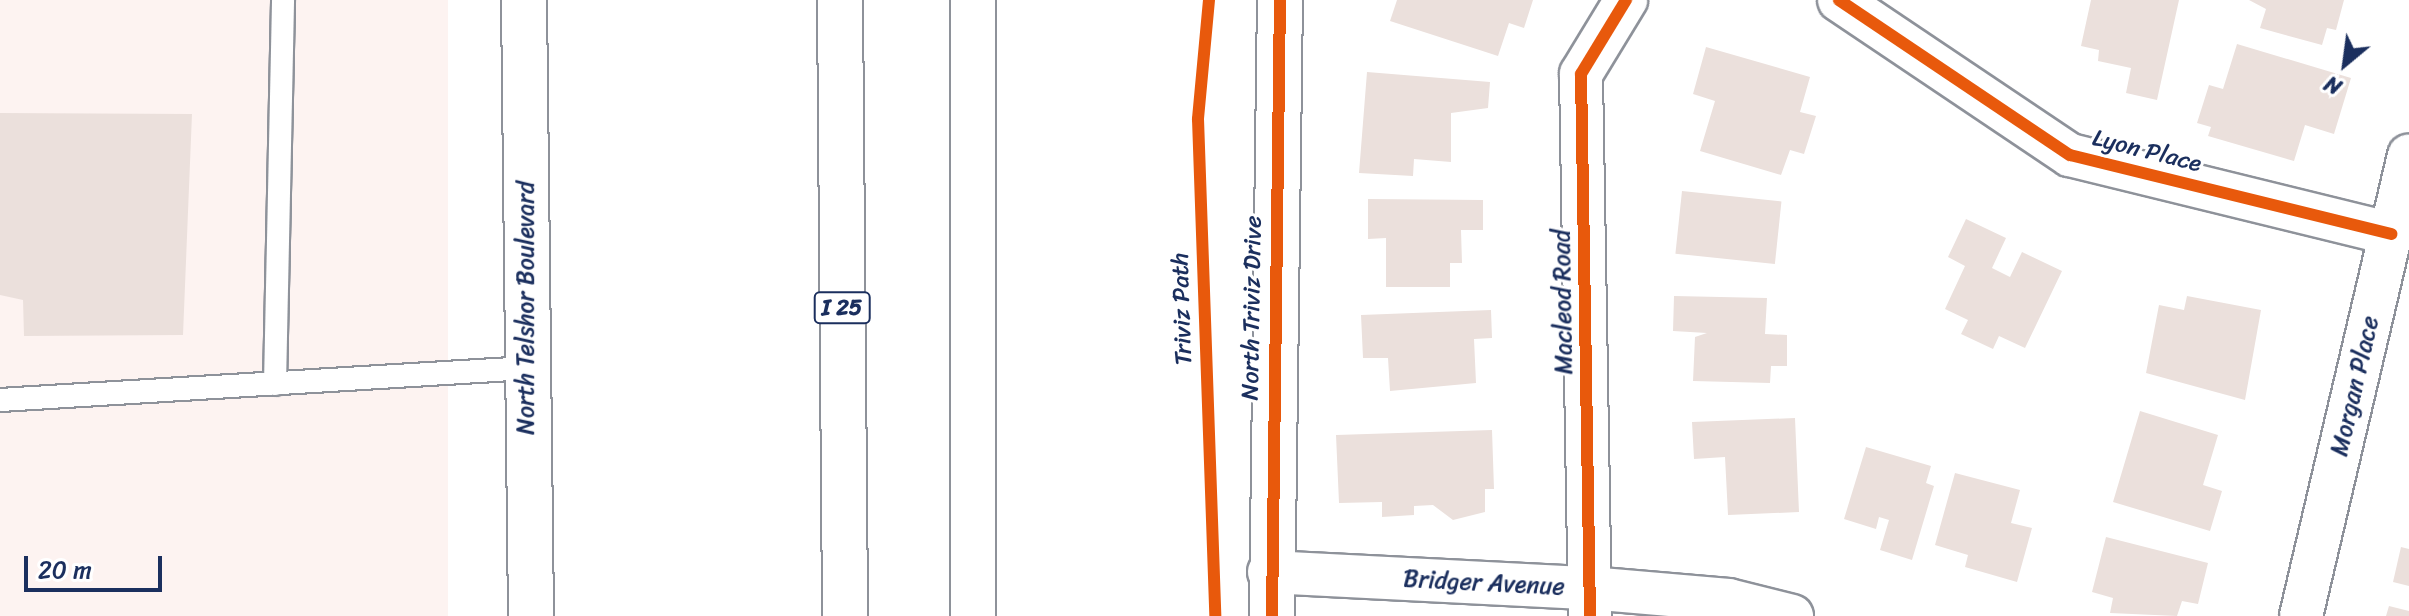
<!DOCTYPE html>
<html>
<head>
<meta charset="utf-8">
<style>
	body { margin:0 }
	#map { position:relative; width:2409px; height:616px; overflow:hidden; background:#fff; font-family:Sriracha,sans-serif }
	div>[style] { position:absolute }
	.built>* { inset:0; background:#fdf3f1; transform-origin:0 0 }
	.building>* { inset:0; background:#ebe0dc; transform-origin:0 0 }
	.roads { filter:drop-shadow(2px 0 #8e929a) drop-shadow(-2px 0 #8e929a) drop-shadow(0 2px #8e929a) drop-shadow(0 -2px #8e929a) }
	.service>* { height:22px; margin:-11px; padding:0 11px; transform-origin:11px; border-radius:11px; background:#fff }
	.minor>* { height:42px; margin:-21px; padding:0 21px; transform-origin:21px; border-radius:21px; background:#fff }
	.tertiary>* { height:44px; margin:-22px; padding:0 22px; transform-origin:22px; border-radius:22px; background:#fff }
	.secondary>* { height:44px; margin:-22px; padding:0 22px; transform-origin:22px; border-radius:22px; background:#fff }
	.motorway>* { height:44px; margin:-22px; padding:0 22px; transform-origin:22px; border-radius:22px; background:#fff }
	.cycleway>* { height:12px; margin:-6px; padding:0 6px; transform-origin:6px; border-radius:6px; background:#e8590c }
	span { translate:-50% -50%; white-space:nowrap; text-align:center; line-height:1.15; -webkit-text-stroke:6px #fff; paint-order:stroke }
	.shield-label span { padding:2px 6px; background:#fff; border:2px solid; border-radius:6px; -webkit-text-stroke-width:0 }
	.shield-label { font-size:22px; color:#1b2f5e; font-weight:700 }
	.street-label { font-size:24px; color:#1b2f5e }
	.north { position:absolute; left:2305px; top:24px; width:80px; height:80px; -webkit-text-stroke:6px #fff; paint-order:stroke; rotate:209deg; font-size:22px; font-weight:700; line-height:32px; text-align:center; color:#1b2f5e }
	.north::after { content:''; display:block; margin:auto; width:28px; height:36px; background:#1b2f5e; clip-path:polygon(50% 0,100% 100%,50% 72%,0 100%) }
	.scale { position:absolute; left:24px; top:556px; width:138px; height:36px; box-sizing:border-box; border:4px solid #1b2f5e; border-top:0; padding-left:10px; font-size:24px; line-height:28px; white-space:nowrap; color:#1b2f5e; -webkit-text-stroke:6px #fff; paint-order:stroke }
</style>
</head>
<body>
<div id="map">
	<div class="built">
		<div style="left:0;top:0;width:448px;height:616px"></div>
	</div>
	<div class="building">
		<div style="clip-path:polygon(1397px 0,1533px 0,1524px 28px,1509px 23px,1498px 56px,1390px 21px)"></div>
		<div style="clip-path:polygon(2091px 0,2179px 0,2157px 100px,2126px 93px,2131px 68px,2098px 61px,2099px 50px,2081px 46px)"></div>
		<div style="clip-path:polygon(2249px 0,2344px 0,2336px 30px,2327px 28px,2322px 45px,2260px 28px,2266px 9px)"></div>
		<div style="clip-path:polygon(2237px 44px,2351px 78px,2334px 134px,2305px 125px,2294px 161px,2208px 136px,2211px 127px,2197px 123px,2209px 85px,2223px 89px)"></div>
		<div style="clip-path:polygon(1706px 47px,1810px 77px,1800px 112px,1816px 116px,1804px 154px,1790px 150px,1781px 175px,1700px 151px,1715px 101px,1693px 94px)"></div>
		<div style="clip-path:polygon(1367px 72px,1490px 82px,1488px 108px,1451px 113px,1451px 162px,1414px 159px,1413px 176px,1359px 173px)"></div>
		<div style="clip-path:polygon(0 113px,192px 114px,183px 335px,24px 336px,23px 300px,0 295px)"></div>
		<div style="left:1682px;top:191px;width:100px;height:63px;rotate:6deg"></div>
		<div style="clip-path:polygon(1368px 199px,1483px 200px,1483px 230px,1461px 230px,1462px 263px,1450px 263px,1450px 287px,1386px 287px,1386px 238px,1368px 239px)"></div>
		<div style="clip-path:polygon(1966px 219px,2006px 238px,1992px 268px,2010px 277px,2022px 252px,2062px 271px,2025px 348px,1999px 336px,1993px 349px,1961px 334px,1968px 320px,1945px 309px,1965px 266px,1948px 257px)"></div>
		<div style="clip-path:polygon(1674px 296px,1767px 298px,1765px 334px,1787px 335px,1787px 366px,1771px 366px,1770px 383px,1693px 381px,1695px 337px,1707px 333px,1673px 331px)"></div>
		<div style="clip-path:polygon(2187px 296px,2261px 310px,2245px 400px,2146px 373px,2159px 305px,2184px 310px)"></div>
		<div style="clip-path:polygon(1491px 310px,1492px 338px,1474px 339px,1476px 383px,1390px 391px,1388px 358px,1363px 358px,1361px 315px)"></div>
		<div style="clip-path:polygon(2140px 411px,2218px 435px,2203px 485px,2222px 491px,2210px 531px,2113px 502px)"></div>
		<div style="clip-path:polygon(1795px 418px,1799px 512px,1728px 515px,1725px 457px,1694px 459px,1692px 422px)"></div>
		<div style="clip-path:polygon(1492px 430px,1494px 489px,1485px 489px,1485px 512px,1453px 520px,1433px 505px,1414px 506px,1414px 515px,1382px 517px,1382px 502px,1339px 503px,1336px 435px)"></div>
		<div style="clip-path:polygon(1866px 447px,1931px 466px,1926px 483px,1934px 486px,1912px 560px,1880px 550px,1889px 520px,1879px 517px,1876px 529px,1844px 519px)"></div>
		<div style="clip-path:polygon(1955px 473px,2020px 490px,2011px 523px,2032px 528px,2017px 582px,1965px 567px,1968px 555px,1935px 545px)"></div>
		<div style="clip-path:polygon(2106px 537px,2208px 563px,2198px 604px,2182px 601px,2177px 616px,2110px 613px,2113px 598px,2092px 592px)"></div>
		<div style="clip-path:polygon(2401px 547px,2409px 549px,2409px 586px,2393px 582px)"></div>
		<div style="clip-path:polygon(2389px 606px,2409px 611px,2409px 616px,2386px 616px)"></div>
	</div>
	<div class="roads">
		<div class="service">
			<div style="left:275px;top:384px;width:384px;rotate:-88.8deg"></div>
			<div style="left:0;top:400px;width:528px;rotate:-3.47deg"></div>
		</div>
		<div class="minor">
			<div style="left:1839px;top:0;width:278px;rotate:33.9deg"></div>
			<div style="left:2070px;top:155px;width:331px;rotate:13.8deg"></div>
			<div style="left:1269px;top:572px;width:320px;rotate:2.9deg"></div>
			<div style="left:1589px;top:588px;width:140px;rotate:4.9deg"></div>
			<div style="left:1728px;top:600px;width:66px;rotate:14deg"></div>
			<div style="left:1590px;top:616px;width:542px;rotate:-90.95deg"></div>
			<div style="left:1581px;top:74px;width:87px;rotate:-58.7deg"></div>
			<div style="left:2301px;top:616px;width:473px;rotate:-76.8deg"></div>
		</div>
		<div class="tertiary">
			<div style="left:1272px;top:616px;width:616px;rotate:-89.26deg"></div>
		</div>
		<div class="secondary">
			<div style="left:524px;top:0;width:616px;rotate:89.35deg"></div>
		</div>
		<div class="motorway">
			<div style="left:840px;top:0;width:616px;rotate:89.53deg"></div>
			<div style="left:973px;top:0;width:616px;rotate:90deg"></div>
		</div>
	</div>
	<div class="cycleway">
		<div style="left:1209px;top:0;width:120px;rotate:95.3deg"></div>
		<div style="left:1198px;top:119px;width:497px;rotate:88deg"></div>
		<div style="left:1839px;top:0;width:278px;rotate:33.9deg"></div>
		<div style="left:2070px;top:155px;width:331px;rotate:13.8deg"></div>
		<div style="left:1272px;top:616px;width:616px;rotate:-89.26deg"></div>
		<div style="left:1590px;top:616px;width:542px;rotate:-90.95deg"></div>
		<div style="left:1581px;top:74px;width:87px;rotate:-58.7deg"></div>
	</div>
	<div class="shield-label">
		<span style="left:842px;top:308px">I 25</span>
	</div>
	<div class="street-label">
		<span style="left:2147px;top:151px;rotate:14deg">Lyon Place</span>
		<span style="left:1563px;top:302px;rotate:-91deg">Macleod Road</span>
		<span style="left:526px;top:308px;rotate:-90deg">North Telshor Boulevard</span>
		<span style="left:1252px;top:308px;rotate:-89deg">North Triviz Drive</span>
		<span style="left:1182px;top:309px;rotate:-92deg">Triviz Path</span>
		<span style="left:2355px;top:386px;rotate:-77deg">Morgan Place</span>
		<span style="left:1484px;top:583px;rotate:3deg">Bridger Avenue</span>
	</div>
	<div class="north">N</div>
	<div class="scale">20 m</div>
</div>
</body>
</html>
